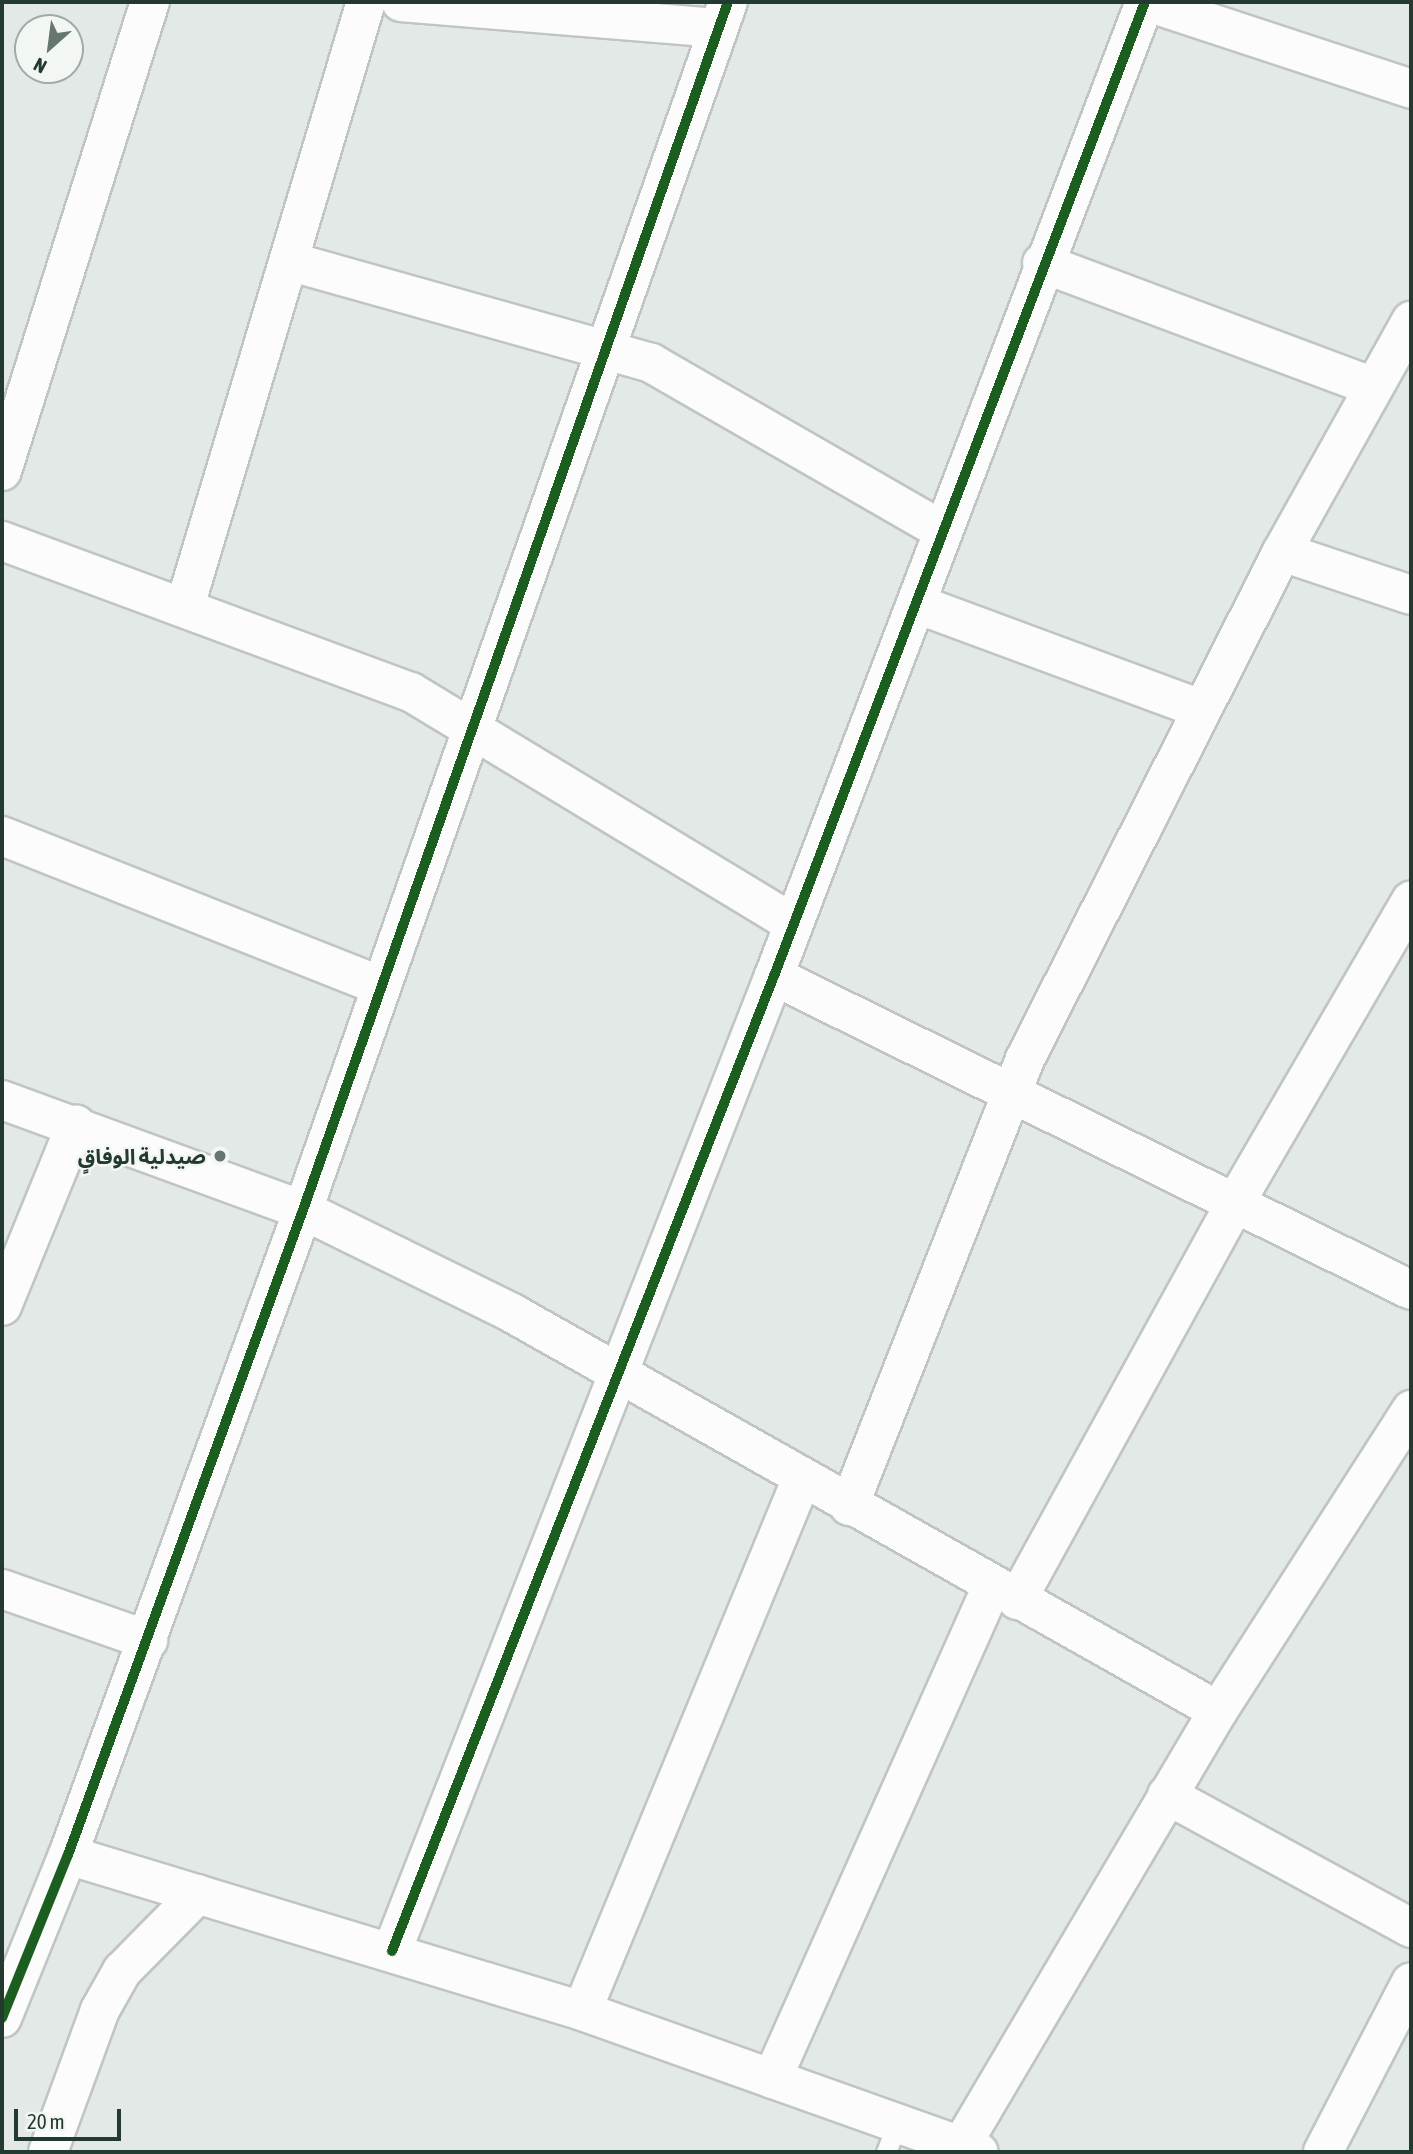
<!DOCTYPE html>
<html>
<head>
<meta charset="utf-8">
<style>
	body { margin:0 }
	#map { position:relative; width:1413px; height:2154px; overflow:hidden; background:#e3e9e6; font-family:"Asap Condensed","Noto Sans Arabic",sans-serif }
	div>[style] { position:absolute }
	.roads { filter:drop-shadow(2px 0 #c0c5c3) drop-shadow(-2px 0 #c0c5c3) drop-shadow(0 2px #c0c5c3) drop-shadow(0 -2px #c0c5c3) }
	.lane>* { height:19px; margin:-9.5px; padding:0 9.5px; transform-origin:9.5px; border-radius:9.5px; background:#fbfcfb }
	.street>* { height:38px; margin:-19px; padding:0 19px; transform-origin:19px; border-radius:19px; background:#fbfcfb }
	.secondary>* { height:38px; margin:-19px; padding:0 19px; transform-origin:19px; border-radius:19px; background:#fbfcfb }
	.cycleway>* { height:10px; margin:-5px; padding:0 5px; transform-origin:5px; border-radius:5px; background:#1b5e20 }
	.dots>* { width:19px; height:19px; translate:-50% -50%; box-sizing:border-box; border:4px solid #f2f7f4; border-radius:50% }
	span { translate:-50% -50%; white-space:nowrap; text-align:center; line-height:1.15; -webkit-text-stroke:5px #f2f7f4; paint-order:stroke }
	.poi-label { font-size:21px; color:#233a30; font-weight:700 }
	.right { translate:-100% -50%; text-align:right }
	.frame { position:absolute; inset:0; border:4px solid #233a30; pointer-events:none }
	.north { position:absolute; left:14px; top:14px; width:70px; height:70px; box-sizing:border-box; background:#f2f7f4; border:2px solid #9faba6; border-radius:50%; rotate:208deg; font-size:19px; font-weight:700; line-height:28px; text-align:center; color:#233a30 }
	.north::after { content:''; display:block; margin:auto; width:24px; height:32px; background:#667770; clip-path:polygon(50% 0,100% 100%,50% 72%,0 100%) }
	.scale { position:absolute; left:14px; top:2109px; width:107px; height:32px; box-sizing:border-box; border:4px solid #233a30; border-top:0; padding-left:9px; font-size:21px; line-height:24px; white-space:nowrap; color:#233a30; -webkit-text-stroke:5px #f2f7f4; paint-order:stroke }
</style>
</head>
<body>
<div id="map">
	<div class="roads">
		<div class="lane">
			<div style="left:886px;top:2152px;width:29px;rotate:-68deg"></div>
		</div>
		<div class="street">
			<div style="left:401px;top:2px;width:318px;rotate:4.7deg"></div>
			<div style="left:292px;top:262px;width:373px;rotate:15.7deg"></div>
			<div style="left:651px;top:363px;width:337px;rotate:29.9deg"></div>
			<div style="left:1042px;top:263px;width:353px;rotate:20.5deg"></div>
			<div style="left:2px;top:471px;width:492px;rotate:-72.5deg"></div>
			<div style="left:2px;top:541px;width:436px;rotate:20.3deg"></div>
			<div style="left:411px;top:692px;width:446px;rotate:31.2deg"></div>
			<div style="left:1282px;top:552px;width:136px;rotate:18.4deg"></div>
			<div style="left:917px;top:604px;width:303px;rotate:20.3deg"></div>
			<div style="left:185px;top:606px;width:631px;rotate:-73.32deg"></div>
			<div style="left:2px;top:836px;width:404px;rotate:21.6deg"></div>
			<div style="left:774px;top:976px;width:710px;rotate:26.24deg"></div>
			<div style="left:2px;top:1100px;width:320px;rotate:20.1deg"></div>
			<div style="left:303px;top:1210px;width:233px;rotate:26.2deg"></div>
			<div style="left:512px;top:1313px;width:810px;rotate:29.41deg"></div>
			<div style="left:2px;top:1306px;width:196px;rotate:-67.8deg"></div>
			<div style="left:849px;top:1506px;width:480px;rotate:-68.5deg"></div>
			<div style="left:1025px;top:1059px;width:568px;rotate:-63.12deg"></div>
			<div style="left:1282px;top:552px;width:265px;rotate:-60.8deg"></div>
			<div style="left:2px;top:1589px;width:155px;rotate:19.3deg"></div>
			<div style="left:1017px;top:1600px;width:453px;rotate:-61.2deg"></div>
			<div style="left:1235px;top:1203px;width:350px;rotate:-59.8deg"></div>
			<div style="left:1167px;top:1795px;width:278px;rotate:28.6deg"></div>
			<div style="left:392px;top:1951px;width:1047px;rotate:-68.61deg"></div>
			<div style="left:774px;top:976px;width:1042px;rotate:-69.15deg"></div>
			<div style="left:582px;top:2011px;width:577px;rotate:-67.57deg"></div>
			<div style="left:772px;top:2079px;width:540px;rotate:-65.95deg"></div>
			<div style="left:961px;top:2146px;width:505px;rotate:-59.43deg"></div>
			<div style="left:1218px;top:1711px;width:358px;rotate:-57.3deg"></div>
			<div style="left:48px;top:2152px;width:151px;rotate:-69.9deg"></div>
			<div style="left:100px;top:2010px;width:45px;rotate:-60.6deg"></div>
			<div style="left:122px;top:1971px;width:108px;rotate:-45.4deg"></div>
			<div style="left:1323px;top:2152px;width:191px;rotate:-62.6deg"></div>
		</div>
		<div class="secondary">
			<div style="left:1147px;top:2px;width:278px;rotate:18.2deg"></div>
			<div style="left:68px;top:1855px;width:537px;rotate:16.88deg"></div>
			<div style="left:582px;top:2011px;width:421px;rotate:19.6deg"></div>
			<div style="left:2px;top:2018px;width:176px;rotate:-68deg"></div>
			<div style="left:68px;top:1855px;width:686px;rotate:-69.98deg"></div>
			<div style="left:303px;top:1210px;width:1281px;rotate:-70.62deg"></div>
		</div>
	</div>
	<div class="cycleway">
		<div style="left:392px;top:1951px;width:1047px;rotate:-68.61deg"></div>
		<div style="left:774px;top:976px;width:1042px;rotate:-69.15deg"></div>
		<div style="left:2px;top:2018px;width:176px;rotate:-68deg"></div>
		<div style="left:68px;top:1855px;width:686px;rotate:-69.98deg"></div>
		<div style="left:303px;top:1210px;width:1281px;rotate:-70.62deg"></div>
	</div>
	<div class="dots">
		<div style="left:220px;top:1156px;background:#667770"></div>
	</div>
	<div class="poi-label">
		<span class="right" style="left:206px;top:1156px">صيدلية الوفاقٍ</span>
	</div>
	<div class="frame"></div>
	<div class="north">N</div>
	<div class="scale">20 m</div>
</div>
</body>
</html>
